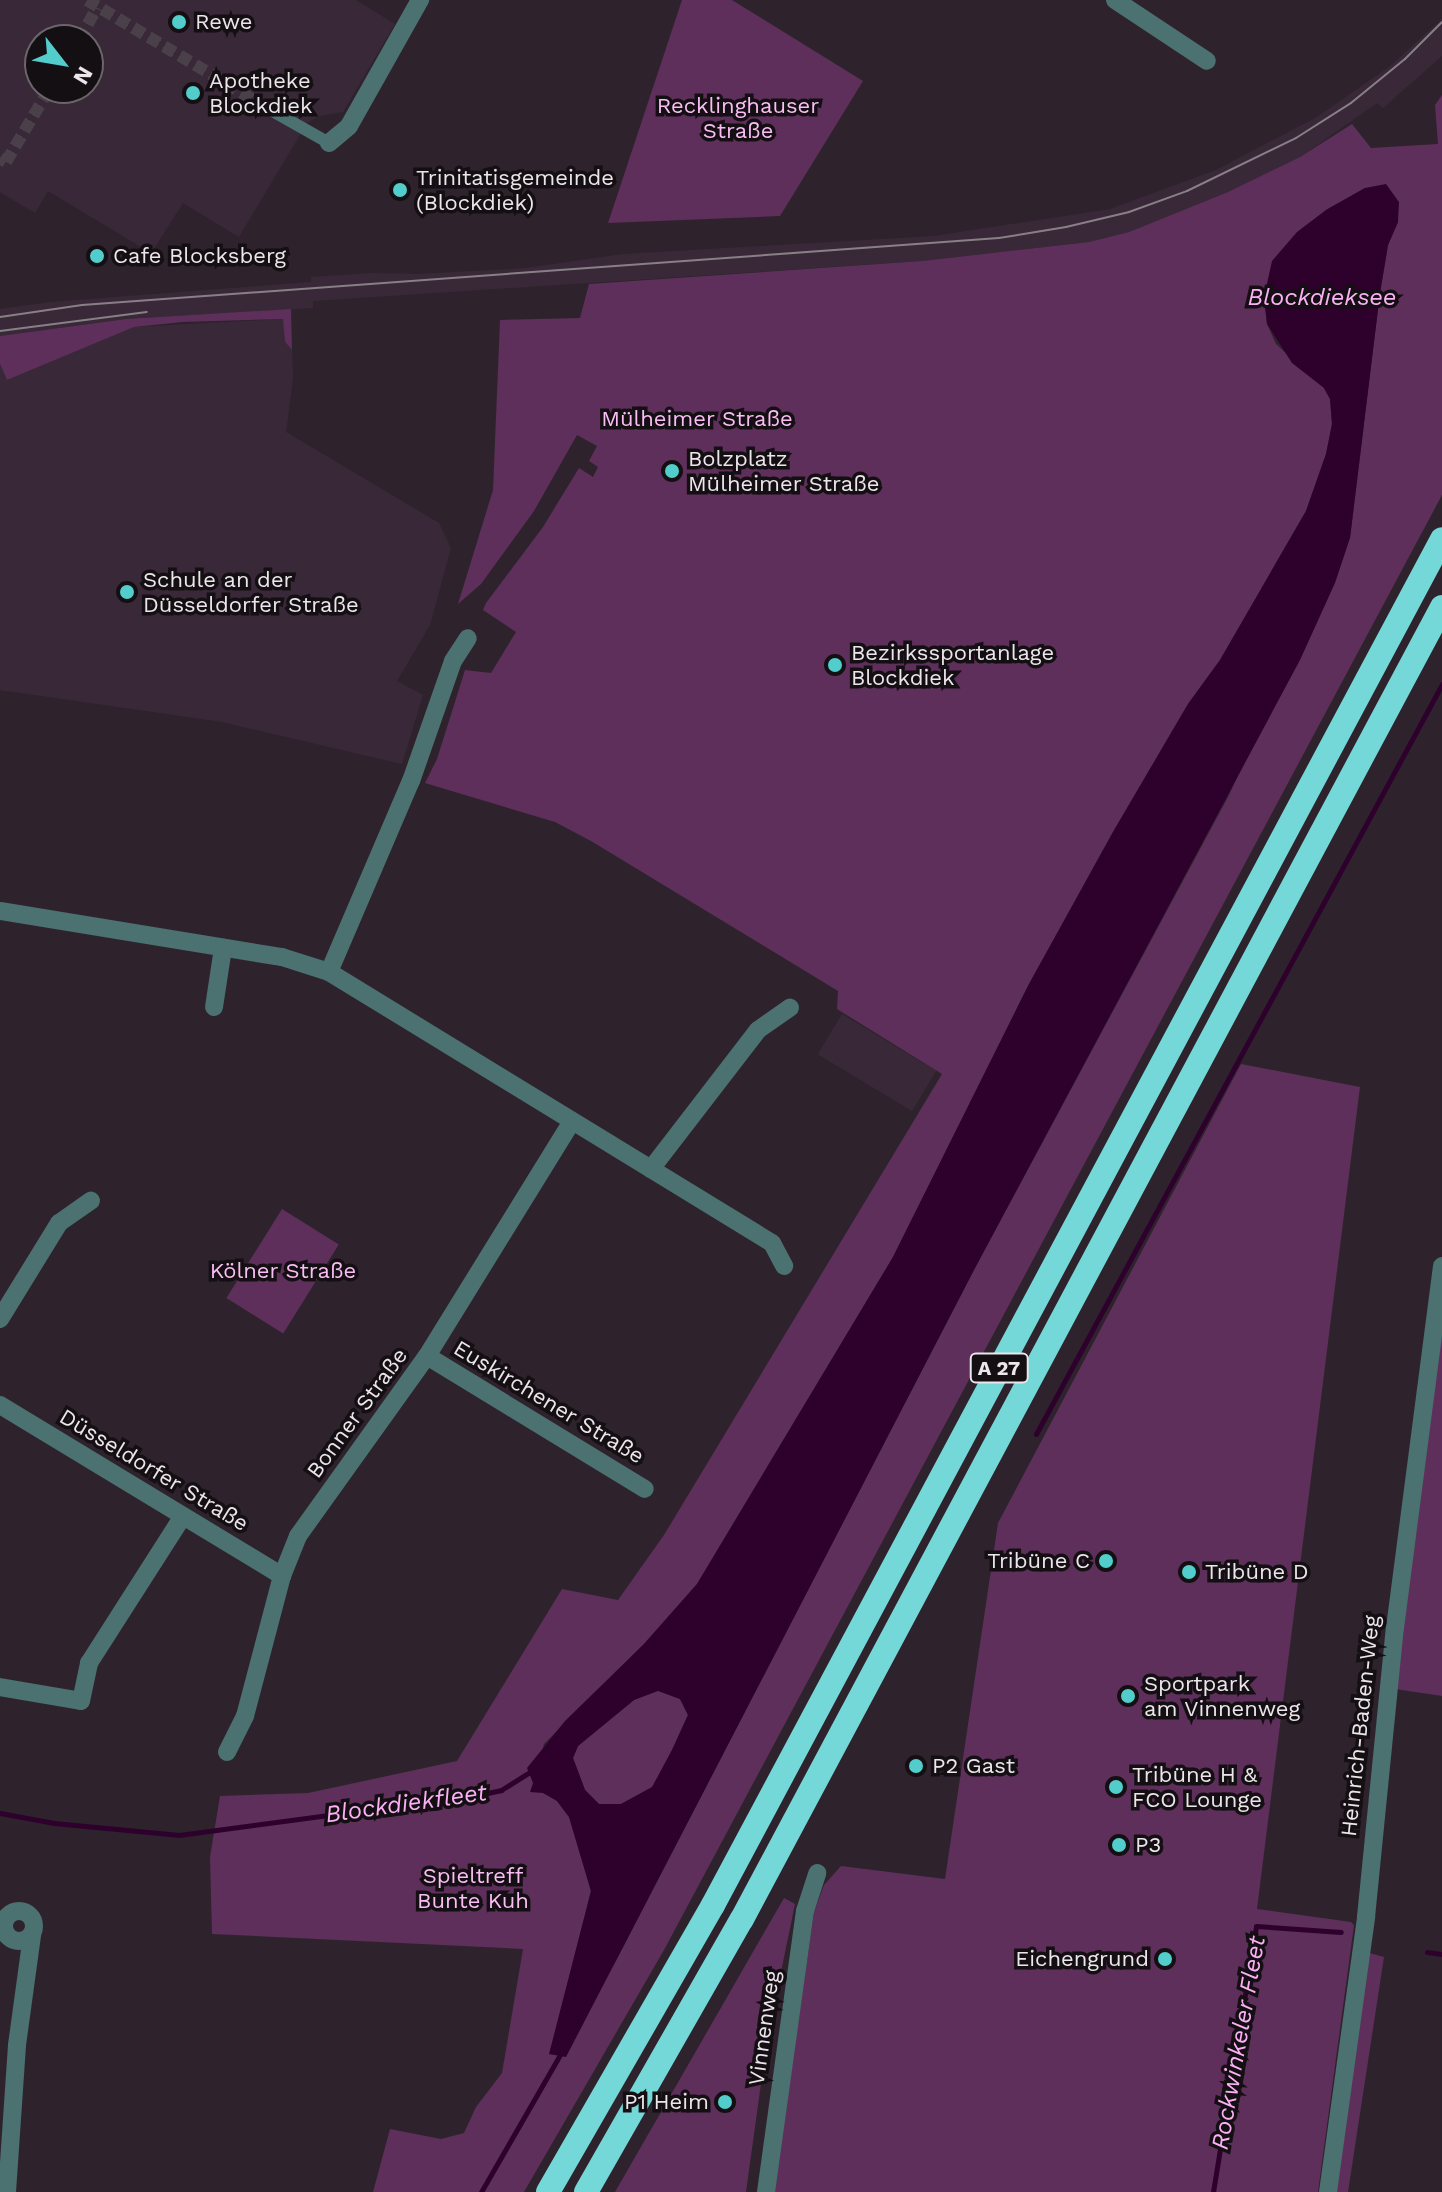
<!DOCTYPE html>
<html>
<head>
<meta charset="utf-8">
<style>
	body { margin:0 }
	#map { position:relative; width:1442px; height:2192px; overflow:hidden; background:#2e232d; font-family:"Work Sans",sans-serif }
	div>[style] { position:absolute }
	.built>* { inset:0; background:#392938; transform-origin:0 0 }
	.green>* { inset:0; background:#5d2f5a; transform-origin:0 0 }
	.water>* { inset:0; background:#2e012d }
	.stream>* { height:5px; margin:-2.5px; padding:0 2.5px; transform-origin:2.5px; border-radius:2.5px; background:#2e012d }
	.pedestrian-tunnel>* { height:12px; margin-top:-6px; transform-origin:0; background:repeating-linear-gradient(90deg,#4a404a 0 12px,transparent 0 18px) }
	.pedestrian>* { height:12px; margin:-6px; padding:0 6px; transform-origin:6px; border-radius:6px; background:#4b7171 }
	.minor>* { height:18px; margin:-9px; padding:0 9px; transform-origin:9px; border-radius:9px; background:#4b7171 }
	.minor>.ring { margin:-9px; padding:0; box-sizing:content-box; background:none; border:18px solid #4b7171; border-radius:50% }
	.motorway>* { height:24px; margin:-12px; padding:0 12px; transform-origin:12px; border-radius:12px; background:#73d8d7 }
	.tram>* { height:2px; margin:-1px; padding:0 1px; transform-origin:1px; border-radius:1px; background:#887f87 }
	.dots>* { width:22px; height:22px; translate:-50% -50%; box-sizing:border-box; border:4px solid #140f13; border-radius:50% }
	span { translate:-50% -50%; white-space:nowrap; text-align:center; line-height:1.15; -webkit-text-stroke:7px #140f13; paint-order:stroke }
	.shield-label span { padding:2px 6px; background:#140f13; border:2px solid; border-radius:6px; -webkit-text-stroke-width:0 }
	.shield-label { font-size:20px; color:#ece5eb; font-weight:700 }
	.poi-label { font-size:22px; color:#ece5eb }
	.left { translate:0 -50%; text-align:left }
	.right { translate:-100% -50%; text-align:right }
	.park-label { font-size:22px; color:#fabdf4 }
	.street-label { font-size:22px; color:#ece5eb }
	.water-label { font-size:24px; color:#fbaff5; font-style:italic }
	.north { position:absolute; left:24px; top:24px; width:80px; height:80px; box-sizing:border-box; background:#140f13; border:2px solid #6a6569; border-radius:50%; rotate:121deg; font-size:22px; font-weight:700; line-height:32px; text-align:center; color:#ece5eb }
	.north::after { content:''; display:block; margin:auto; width:28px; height:36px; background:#52cdcc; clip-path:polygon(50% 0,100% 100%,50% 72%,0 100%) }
</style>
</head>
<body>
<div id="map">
	<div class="built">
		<div style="clip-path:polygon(evenodd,0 0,356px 0,395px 24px,343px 112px,319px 116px,307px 123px,239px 237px,183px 203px,151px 253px,48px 191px,35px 213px,0 192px,0 0,40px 40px,88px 40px,88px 88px,40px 88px,40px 40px)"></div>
		<div style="clip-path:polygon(1442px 19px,1442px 56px,1383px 108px,1377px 103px,1300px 157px,1228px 192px,1129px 232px,1089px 242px,922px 261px,313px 301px,313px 308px,126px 319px,0 336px,0 309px,51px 302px,311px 282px,311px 277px,372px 273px,419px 274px,526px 268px,623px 254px,934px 236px,1110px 209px,1216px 170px,1317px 117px,1389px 67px)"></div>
		<div style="clip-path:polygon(284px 319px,285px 342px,292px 350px,293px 378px,286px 432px,439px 523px,451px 548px,430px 625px,397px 681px,423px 695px,402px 764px,222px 722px,0 690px,0 364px,7px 380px,134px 327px)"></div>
		<div style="left:842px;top:1014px;width:110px;height:47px;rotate:31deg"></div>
	</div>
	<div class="green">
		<div style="clip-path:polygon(682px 0,732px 0,863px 81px,780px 216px,608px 223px)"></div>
		<div style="clip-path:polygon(evenodd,1442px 95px,1442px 495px,664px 1950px,524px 2192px,373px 2192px,390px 2129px,441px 2139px,464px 2133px,476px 2107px,502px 2073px,523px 1949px,212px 1934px,210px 1857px,220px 1796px,308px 1793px,457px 1761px,562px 1589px,618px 1600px,664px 1535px,942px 1074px,837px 1009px,838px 991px,591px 841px,555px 822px,425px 783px,437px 759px,465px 670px,491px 673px,516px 632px,483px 610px,486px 603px,543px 527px,579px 468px,593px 477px,598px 467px,589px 461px,597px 446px,577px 435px,534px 511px,481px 584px,458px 604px,493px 490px,500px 320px,580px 318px,589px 284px,922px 261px,1089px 242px,1129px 232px,1228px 192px,1300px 157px,1352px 124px,1371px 148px,1438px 144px,1435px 105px,1442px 95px,1365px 188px,1398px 222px,1388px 245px,1380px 293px,1350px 538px,1228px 797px,975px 1268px,617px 1959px,561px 2055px,550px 2054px,591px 1891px,569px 1817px,557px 1801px,534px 1783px,544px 1744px,644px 1644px,697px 1584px,893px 1257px,1029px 984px,1113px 832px,1188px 704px,1220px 660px,1306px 511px,1326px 454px,1332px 424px,1330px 399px,1324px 388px,1276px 344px,1267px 324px,1264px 297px,1326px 210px,1365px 188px)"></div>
		<div style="clip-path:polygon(291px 309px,292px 350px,285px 342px,283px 319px,182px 322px,134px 327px,7px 380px,0 364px,0 336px,126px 319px)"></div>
		<div style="clip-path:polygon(1241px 1064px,1360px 1087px,1257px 1909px,1351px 1922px,1354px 1925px,1318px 2192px,774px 2192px,814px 1912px,824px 1885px,841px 1866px,945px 1879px,998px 1523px)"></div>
		<div style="left:282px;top:1209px;width:67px;height:105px;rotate:32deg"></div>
		<div style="clip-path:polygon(1442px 1314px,1442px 1696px,1395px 1689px)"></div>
		<div style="clip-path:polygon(657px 1690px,680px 1699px,688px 1715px,672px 1750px,653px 1787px,621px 1804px,599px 1804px,585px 1790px,573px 1758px,578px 1746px,634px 1700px)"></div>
		<div style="clip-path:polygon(784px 1898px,795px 1904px,767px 2040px,746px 2192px,615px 2192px)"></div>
		<div style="clip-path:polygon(1366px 1952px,1384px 1957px,1348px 2192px,1335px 2192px)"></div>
	</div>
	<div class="water">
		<div style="clip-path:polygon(evenodd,1386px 184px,1399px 202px,1398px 222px,1388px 245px,1380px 293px,1350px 538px,1335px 583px,1300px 660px,975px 1268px,566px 2057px,549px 2054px,591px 1891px,569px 1817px,557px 1801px,543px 1793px,530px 1792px,533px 1783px,527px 1768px,565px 1721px,644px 1644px,697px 1584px,893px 1257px,1029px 984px,1113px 832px,1188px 704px,1220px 660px,1306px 511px,1326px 454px,1332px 424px,1330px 399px,1324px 388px,1292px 363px,1267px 324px,1264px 297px,1272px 261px,1297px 232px,1326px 210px,1365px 188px,1386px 184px,658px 1691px,680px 1699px,688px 1715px,672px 1750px,652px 1787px,621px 1804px,599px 1804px,585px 1790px,573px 1758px,578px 1746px,634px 1700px,658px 1691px)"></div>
	</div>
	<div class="stream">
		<div style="left:1036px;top:1434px;width:853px;rotate:-61.57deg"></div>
		<div style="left:0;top:1813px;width:55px;rotate:10.5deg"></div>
		<div style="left:54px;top:1823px;width:126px;rotate:5.5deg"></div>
		<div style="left:179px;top:1835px;width:302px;rotate:-7.6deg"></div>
		<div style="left:478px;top:1795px;width:24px;rotate:-12deg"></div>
		<div style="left:501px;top:1790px;width:36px;rotate:-32deg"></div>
		<div style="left:1427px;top:1952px;width:15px;rotate:8deg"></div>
		<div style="left:481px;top:2192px;width:163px;rotate:-60.1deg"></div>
		<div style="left:1213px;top:2192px;width:269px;rotate:-80.8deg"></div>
		<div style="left:1256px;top:1926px;width:85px;rotate:4deg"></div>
	</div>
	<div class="pedestrian-tunnel">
		<div style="left:87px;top:0;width:220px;rotate:30.9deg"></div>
		<div style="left:79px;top:40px;width:37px;rotate:-61deg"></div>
		<div style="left:0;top:158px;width:7px;rotate:34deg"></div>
		<div style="left:6px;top:162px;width:86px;rotate:-59.3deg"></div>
	</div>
	<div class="pedestrian">
		<div style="left:276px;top:113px;width:61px;rotate:29.5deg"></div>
	</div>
	<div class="minor">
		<div style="left:1115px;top:0;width:110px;rotate:33.5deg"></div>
		<div style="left:329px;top:143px;width:26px;rotate:-40deg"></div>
		<div style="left:349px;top:126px;width:145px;rotate:-60.6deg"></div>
		<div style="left:0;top:911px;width:286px;rotate:9.3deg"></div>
		<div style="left:282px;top:957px;width:49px;rotate:17.7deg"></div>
		<div style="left:329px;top:972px;width:519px;rotate:31.46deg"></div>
		<div style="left:772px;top:1243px;width:26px;rotate:62deg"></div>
		<div style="left:329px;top:972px;width:208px;rotate:-66.8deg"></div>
		<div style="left:411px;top:781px;width:127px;rotate:-70.7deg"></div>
		<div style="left:453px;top:661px;width:27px;rotate:-57deg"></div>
		<div style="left:214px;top:1007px;width:60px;rotate:-81.3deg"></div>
		<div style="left:651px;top:1169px;width:175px;rotate:-52.4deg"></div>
		<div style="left:758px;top:1030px;width:39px;rotate:-35deg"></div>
		<div style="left:0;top:1319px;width:113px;rotate:-58.4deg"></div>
		<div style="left:59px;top:1223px;width:39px;rotate:-35deg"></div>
		<div style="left:427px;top:1356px;width:255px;rotate:31.4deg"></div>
		<div style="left:0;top:1405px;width:330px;rotate:31.2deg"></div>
		<div style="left:0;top:1687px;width:82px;rotate:9.8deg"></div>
		<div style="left:81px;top:1701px;width:39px;rotate:-78deg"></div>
		<div style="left:89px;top:1663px;width:174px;rotate:-57.4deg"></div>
		<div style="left:227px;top:1752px;width:40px;rotate:-63.4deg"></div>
		<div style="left:245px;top:1716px;width:145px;rotate:-75.2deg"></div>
		<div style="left:282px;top:1576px;width:43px;rotate:-68.2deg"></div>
		<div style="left:298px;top:1536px;width:221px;rotate:-54.4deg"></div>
		<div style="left:427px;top:1356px;width:276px;rotate:-58.3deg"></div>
		<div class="ring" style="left:4px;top:1911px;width:12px;height:12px"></div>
		<div style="left:7px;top:2192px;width:147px;rotate:-86.1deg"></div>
		<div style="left:17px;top:2045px;width:111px;rotate:-82.2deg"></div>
		<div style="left:766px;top:2192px;width:284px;rotate:-82.1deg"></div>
		<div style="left:805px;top:1911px;width:40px;rotate:-72deg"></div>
		<div style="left:1328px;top:2192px;width:278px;rotate:-82.1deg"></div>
		<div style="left:1366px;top:1917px;width:290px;rotate:-84.3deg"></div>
		<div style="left:1395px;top:1628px;width:365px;rotate:-82.6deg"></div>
	</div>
	<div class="motorway">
		<div style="left:548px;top:2192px;width:331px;rotate:-60.1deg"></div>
		<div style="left:713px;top:1905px;width:1548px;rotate:-61.91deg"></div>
		<div style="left:586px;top:2192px;width:314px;rotate:-60.3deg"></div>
		<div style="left:742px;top:1919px;width:1487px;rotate:-61.92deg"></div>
	</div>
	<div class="tram">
		<div style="left:0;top:317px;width:83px;rotate:-8.3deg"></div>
		<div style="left:82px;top:305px;width:919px;rotate:-4.18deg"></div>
		<div style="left:999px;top:238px;width:68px;rotate:-9.3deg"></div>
		<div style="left:1066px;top:227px;width:65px;rotate:-13.4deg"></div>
		<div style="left:1129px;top:212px;width:62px;rotate:-19.9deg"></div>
		<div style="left:1187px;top:191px;width:121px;rotate:-25.9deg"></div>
		<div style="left:1296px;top:138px;width:65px;rotate:-32.5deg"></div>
		<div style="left:1351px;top:103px;width:70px;rotate:-39.2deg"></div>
		<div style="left:1405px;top:59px;width:52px;rotate:-45deg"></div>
		<div style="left:0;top:331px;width:148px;rotate:-7.4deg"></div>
	</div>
	<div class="dots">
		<div style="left:179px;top:22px;background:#52cdcc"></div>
		<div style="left:193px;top:93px;background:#52cdcc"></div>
		<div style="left:400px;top:190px;background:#52cdcc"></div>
		<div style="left:97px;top:256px;background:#52cdcc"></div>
		<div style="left:672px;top:471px;background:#52cdcc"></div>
		<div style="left:127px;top:592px;background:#52cdcc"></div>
		<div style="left:835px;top:665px;background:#52cdcc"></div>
		<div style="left:1106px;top:1561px;background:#52cdcc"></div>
		<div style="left:1189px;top:1572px;background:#52cdcc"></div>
		<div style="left:1128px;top:1696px;background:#52cdcc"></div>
		<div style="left:916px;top:1766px;background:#52cdcc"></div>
		<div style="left:1116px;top:1787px;background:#52cdcc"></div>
		<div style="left:1119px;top:1845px;background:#52cdcc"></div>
		<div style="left:1165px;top:1959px;background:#52cdcc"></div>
		<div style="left:725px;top:2102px;background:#52cdcc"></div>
	</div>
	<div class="shield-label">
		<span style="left:999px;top:1368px">A 27</span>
	</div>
	<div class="poi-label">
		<span class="left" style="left:195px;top:22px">Rewe</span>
		<span class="left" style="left:209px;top:93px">Apotheke<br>Blockdiek</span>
		<span class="left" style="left:416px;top:190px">Trinitatisgemeinde<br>(Blockdiek)</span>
		<span class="left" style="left:113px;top:256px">Cafe Blocksberg</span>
		<span class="left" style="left:688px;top:471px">Bolzplatz<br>Mülheimer Straße</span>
		<span class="left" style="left:143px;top:592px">Schule an der<br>Düsseldorfer Straße</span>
		<span class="left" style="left:851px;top:665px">Bezirkssportanlage<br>Blockdiek</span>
		<span class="right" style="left:1090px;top:1561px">Tribüne C</span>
		<span class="left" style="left:1205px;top:1572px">Tribüne D</span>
		<span class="left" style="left:1144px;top:1696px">Sportpark<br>am Vinnenweg</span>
		<span class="left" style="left:932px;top:1766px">P2 Gast</span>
		<span class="left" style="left:1132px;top:1787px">Tribüne H &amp;<br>FCO Lounge</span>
		<span class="left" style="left:1135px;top:1845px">P3</span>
		<span class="right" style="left:1149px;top:1959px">Eichengrund</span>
		<span class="right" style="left:709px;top:2102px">P1 Heim</span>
	</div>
	<div class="park-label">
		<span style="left:738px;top:118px">Recklinghauser<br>Straße</span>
		<span style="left:697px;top:419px">Mülheimer Straße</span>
		<span style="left:283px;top:1271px">Kölner Straße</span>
		<span style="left:473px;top:1888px">Spieltreff<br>Bunte Kuh</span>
	</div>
	<div class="street-label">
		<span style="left:549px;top:1402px;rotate:31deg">Euskirchener Straße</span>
		<span style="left:357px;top:1413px;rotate:-54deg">Bonner Straße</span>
		<span style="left:154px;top:1470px;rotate:31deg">Düsseldorfer Straße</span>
		<span style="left:1360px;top:1726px;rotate:-84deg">Heinrich-Baden-Weg</span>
		<span style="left:764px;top:2028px;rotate:-82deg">Vinnenweg</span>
	</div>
	<div class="water-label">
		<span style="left:1322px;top:298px">Blockdieksee</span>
		<span style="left:406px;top:1804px;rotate:-8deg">Blockdiekfleet</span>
		<span style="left:1239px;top:2043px;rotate:-80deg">Rockwinkeler Fleet</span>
	</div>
	<div class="north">N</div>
</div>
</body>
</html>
